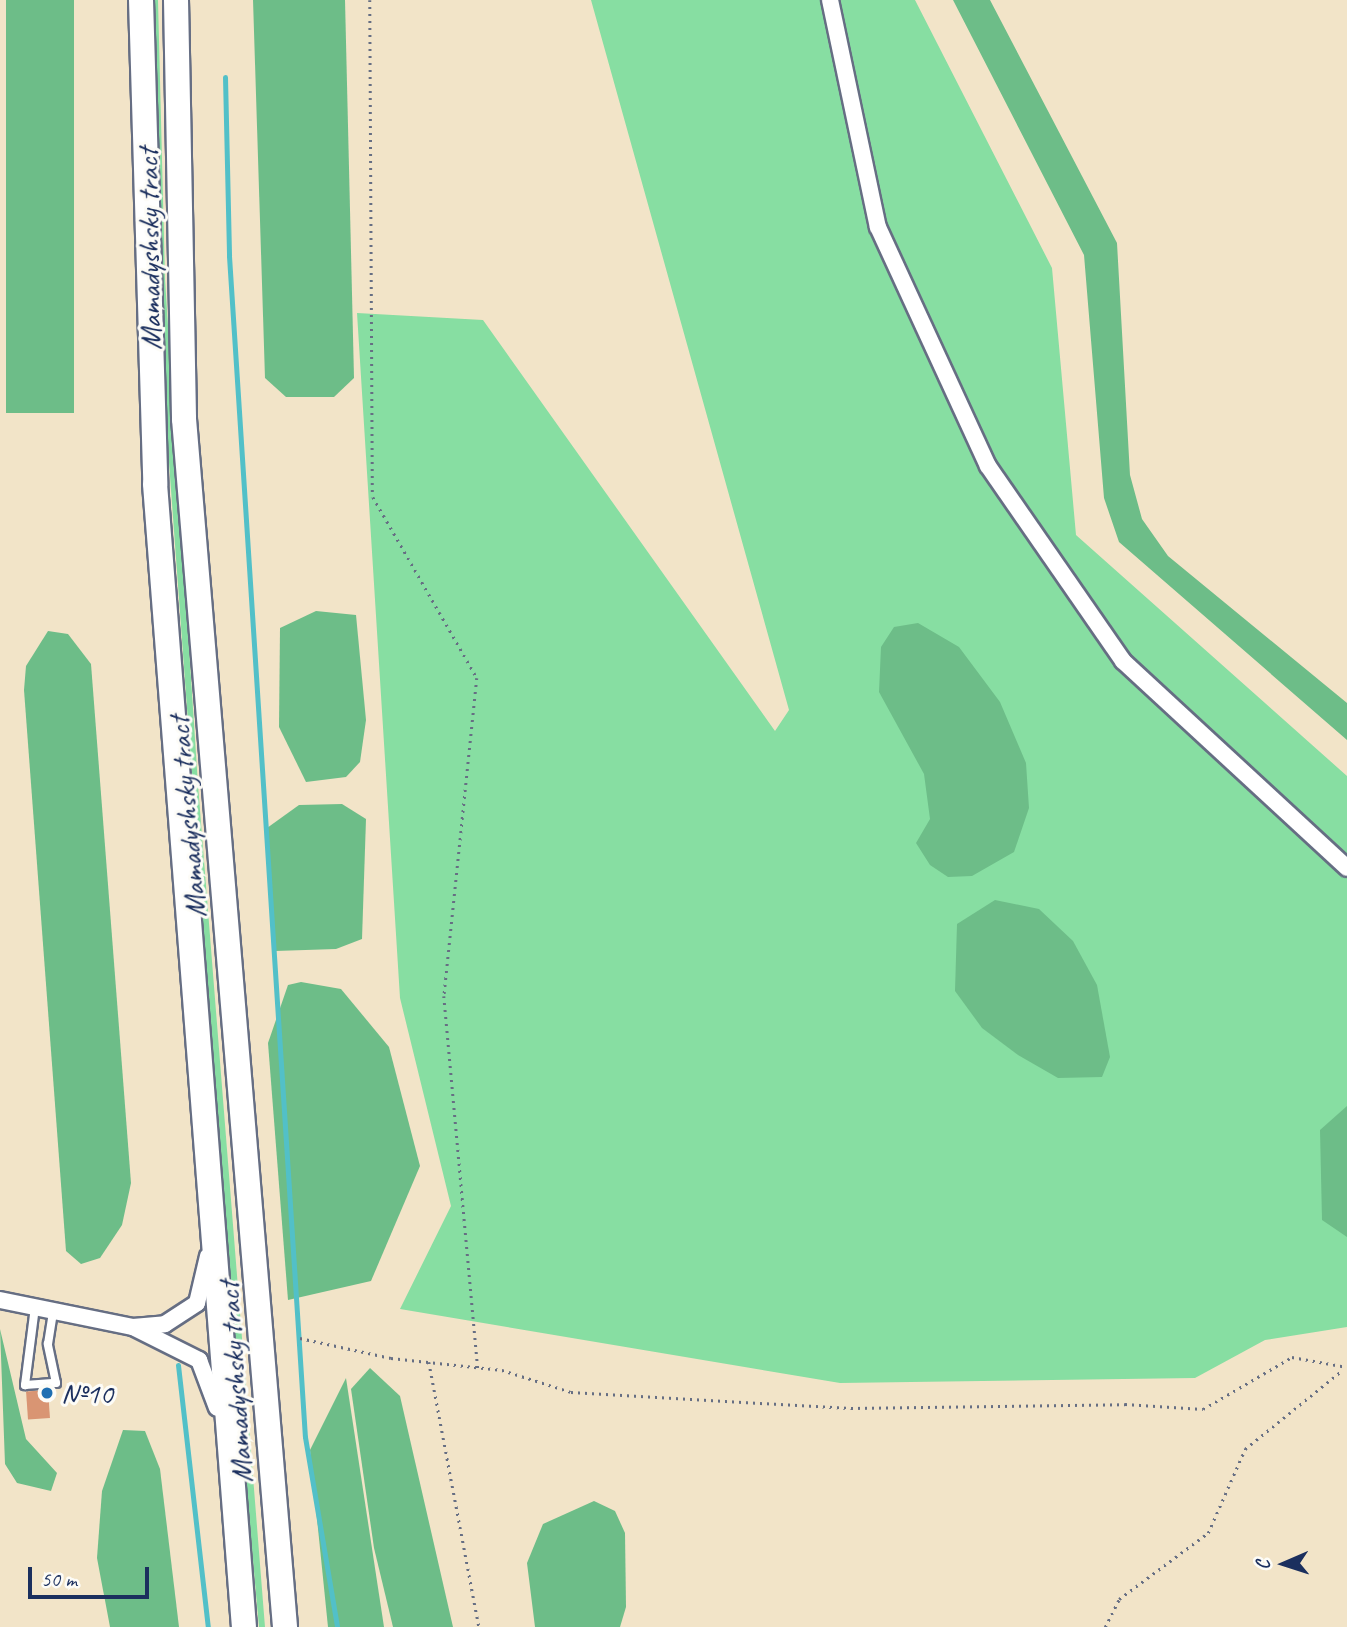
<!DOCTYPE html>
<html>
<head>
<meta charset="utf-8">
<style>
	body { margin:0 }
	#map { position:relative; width:1347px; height:1627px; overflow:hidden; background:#f2e4c8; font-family:Caveat,sans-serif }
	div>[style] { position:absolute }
	.green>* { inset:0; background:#87dea2 }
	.forest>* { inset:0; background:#6dbd88; transform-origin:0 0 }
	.stream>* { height:5px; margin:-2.5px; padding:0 2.5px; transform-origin:2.5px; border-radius:2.5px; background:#52c0c8 }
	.building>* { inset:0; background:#d99573; transform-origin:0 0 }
	.path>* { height:2.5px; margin-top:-1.25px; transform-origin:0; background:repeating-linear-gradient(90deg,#666e83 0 2px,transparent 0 7px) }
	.roads { filter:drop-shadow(2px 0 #666e83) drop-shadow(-2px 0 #666e83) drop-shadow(0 2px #666e83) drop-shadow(0 -2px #666e83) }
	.lane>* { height:8px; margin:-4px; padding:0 4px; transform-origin:4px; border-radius:4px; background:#fff }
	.street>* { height:16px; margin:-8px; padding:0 8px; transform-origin:8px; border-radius:8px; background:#fff }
	.primary>* { height:24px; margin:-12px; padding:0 12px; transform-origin:12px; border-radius:12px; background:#fff }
	.dots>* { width:19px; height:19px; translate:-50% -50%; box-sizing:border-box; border:4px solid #fdfcf7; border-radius:50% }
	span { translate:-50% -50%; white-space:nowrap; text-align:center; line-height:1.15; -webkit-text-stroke:6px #fdfcf7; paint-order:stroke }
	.street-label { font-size:30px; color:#1b2f5e }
	.poi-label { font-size:30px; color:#1b2f5e }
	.left { translate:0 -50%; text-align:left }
	.north { position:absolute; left:1249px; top:1529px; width:70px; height:70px; -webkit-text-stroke:5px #fdfcf7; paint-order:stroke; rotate:267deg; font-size:19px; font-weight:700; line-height:28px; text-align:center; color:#1b2f5e }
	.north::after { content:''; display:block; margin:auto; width:24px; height:32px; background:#1b2f5e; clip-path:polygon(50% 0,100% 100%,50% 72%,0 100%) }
	.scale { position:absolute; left:28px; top:1567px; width:121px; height:32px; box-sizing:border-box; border:4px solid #1b2f5e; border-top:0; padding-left:9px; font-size:21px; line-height:24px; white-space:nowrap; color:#1b2f5e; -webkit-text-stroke:5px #fdfcf7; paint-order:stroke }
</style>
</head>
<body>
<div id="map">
	<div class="green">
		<div style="clip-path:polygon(151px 0,158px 0,165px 279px,198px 785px,265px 1627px,259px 1627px,234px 1349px,165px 408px)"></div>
		<div style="clip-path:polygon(591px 0,915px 0,1052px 268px,1076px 535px,1347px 776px,1347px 1327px,1265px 1340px,1195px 1378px,840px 1383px,400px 1309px,451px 1206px,400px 998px,357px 313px,483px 320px,775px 731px,789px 710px)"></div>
	</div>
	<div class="forest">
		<div style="left:6px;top:0;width:68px;height:413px"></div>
		<div style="clip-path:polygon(253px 0,345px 0,354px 378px,334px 397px,286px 397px,265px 378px)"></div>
		<div style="clip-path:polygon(953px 0,990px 0,1117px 243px,1130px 475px,1142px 519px,1168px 556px,1347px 703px,1347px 740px,1119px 542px,1104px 498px,1084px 255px)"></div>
		<div style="clip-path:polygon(316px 611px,356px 615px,366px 720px,360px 762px,346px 777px,306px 782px,279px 727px,280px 628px)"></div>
		<div style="clip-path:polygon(918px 623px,959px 647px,1000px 702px,1026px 763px,1029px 808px,1014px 852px,972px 876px,948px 877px,930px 865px,916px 843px,930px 819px,924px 774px,879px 692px,881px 647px,894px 627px)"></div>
		<div style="clip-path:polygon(48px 631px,68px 634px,91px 664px,131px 1183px,122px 1225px,100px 1258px,81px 1264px,66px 1251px,24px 690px,26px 666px)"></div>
		<div style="clip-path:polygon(342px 804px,366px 819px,362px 939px,336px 949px,275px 951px,267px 828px,299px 805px)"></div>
		<div style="clip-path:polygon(995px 900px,1039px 909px,1073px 941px,1097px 985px,1110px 1057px,1102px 1077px,1058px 1078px,1018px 1055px,982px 1028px,955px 991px,957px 924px)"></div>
		<div style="clip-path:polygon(301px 982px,341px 989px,389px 1047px,420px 1166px,371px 1281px,288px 1300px,268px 1043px,288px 985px)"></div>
		<div style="clip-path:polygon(1347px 1106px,1347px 1237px,1322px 1220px,1320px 1130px)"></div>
		<div style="clip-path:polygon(0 1329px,26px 1439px,57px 1473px,51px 1491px,17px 1483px,5px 1464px)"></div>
		<div style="clip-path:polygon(370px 1368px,400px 1396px,453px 1627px,393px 1627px,374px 1548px,351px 1389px)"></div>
		<div style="clip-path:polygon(346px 1378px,384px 1627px,328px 1627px,310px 1450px)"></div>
		<div style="clip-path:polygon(123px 1430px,145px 1431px,160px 1469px,179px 1627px,110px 1627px,97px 1558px,102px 1491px)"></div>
		<div style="clip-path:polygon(594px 1501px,615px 1511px,625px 1533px,626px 1607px,620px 1627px,535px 1627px,527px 1563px,543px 1524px)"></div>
	</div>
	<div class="stream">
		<div style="left:225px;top:77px;width:179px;rotate:88.7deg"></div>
		<div style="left:229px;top:256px;width:1183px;rotate:86.32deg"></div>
		<div style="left:305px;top:1437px;width:193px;rotate:80.4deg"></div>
		<div style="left:178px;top:1365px;width:264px;rotate:83.5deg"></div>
	</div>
	<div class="building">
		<div style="left:48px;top:1390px;width:28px;height:22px;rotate:86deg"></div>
	</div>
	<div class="path">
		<div style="left:370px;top:0;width:497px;rotate:89.7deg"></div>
		<div style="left:373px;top:497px;width:209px;rotate:60.1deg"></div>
		<div style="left:477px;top:678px;width:320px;rotate:95.9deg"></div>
		<div style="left:444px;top:996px;width:374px;rotate:84.8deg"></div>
		<div style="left:300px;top:1338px;width:93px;rotate:12.4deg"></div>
		<div style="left:391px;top:1358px;width:112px;rotate:6.2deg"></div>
		<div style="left:502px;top:1370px;width:72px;rotate:17.7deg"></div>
		<div style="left:571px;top:1392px;width:280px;rotate:3.3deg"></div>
		<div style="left:851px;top:1408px;width:274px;rotate:-0.8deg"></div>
		<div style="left:1125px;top:1404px;width:78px;rotate:3.7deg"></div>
		<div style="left:1203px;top:1409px;width:103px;rotate:-30.3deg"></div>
		<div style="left:1292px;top:1357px;width:56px;rotate:10.3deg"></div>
		<div style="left:429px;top:1362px;width:270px;rotate:79.3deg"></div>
		<div style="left:1105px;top:1627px;width:31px;rotate:-63deg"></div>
		<div style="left:1119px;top:1599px;width:111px;rotate:-36.6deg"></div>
		<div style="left:1208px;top:1533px;width:92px;rotate:-66.2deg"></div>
		<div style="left:1245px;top:1449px;width:122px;rotate:-39deg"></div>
	</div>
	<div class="roads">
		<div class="lane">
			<div style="left:35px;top:1307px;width:79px;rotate:97.3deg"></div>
			<div style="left:25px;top:1385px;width:31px;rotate:-4deg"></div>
			<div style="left:56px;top:1383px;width:40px;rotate:-102deg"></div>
			<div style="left:48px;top:1344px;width:33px;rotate:-81deg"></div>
		</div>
		<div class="street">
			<div style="left:830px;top:0;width:232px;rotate:78.1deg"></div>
			<div style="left:878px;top:227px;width:263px;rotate:65.3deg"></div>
			<div style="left:988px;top:466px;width:237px;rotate:55.3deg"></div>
			<div style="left:1123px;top:661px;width:305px;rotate:42.7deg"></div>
			<div style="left:0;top:1300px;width:136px;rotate:11.5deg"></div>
			<div style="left:133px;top:1327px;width:32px;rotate:-5deg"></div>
			<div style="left:165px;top:1324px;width:38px;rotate:-33deg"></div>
			<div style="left:197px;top:1303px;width:48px;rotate:-76.8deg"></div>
			<div style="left:135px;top:1328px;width:72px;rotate:26.6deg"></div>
			<div style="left:199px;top:1360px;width:51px;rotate:69.4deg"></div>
		</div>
		<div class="primary">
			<div style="left:141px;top:0;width:484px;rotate:88.3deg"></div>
			<div style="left:155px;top:484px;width:1146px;rotate:85.55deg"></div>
			<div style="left:176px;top:0;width:419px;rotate:88.9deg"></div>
			<div style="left:184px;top:419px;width:1212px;rotate:85.22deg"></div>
		</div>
	</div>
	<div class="dots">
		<div style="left:47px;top:1393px;background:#1f6fb2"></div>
	</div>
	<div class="street-label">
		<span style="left:149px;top:249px;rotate:-91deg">Mamadyshsky tract</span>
		<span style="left:187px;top:817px;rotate:-95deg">Mamadyshsky tract</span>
		<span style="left:235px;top:1382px;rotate:-94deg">Mamadyshsky tract</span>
	</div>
	<div class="poi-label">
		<span class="left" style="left:61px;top:1393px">№10</span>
	</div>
	<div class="north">С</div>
	<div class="scale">50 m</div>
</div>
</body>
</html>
